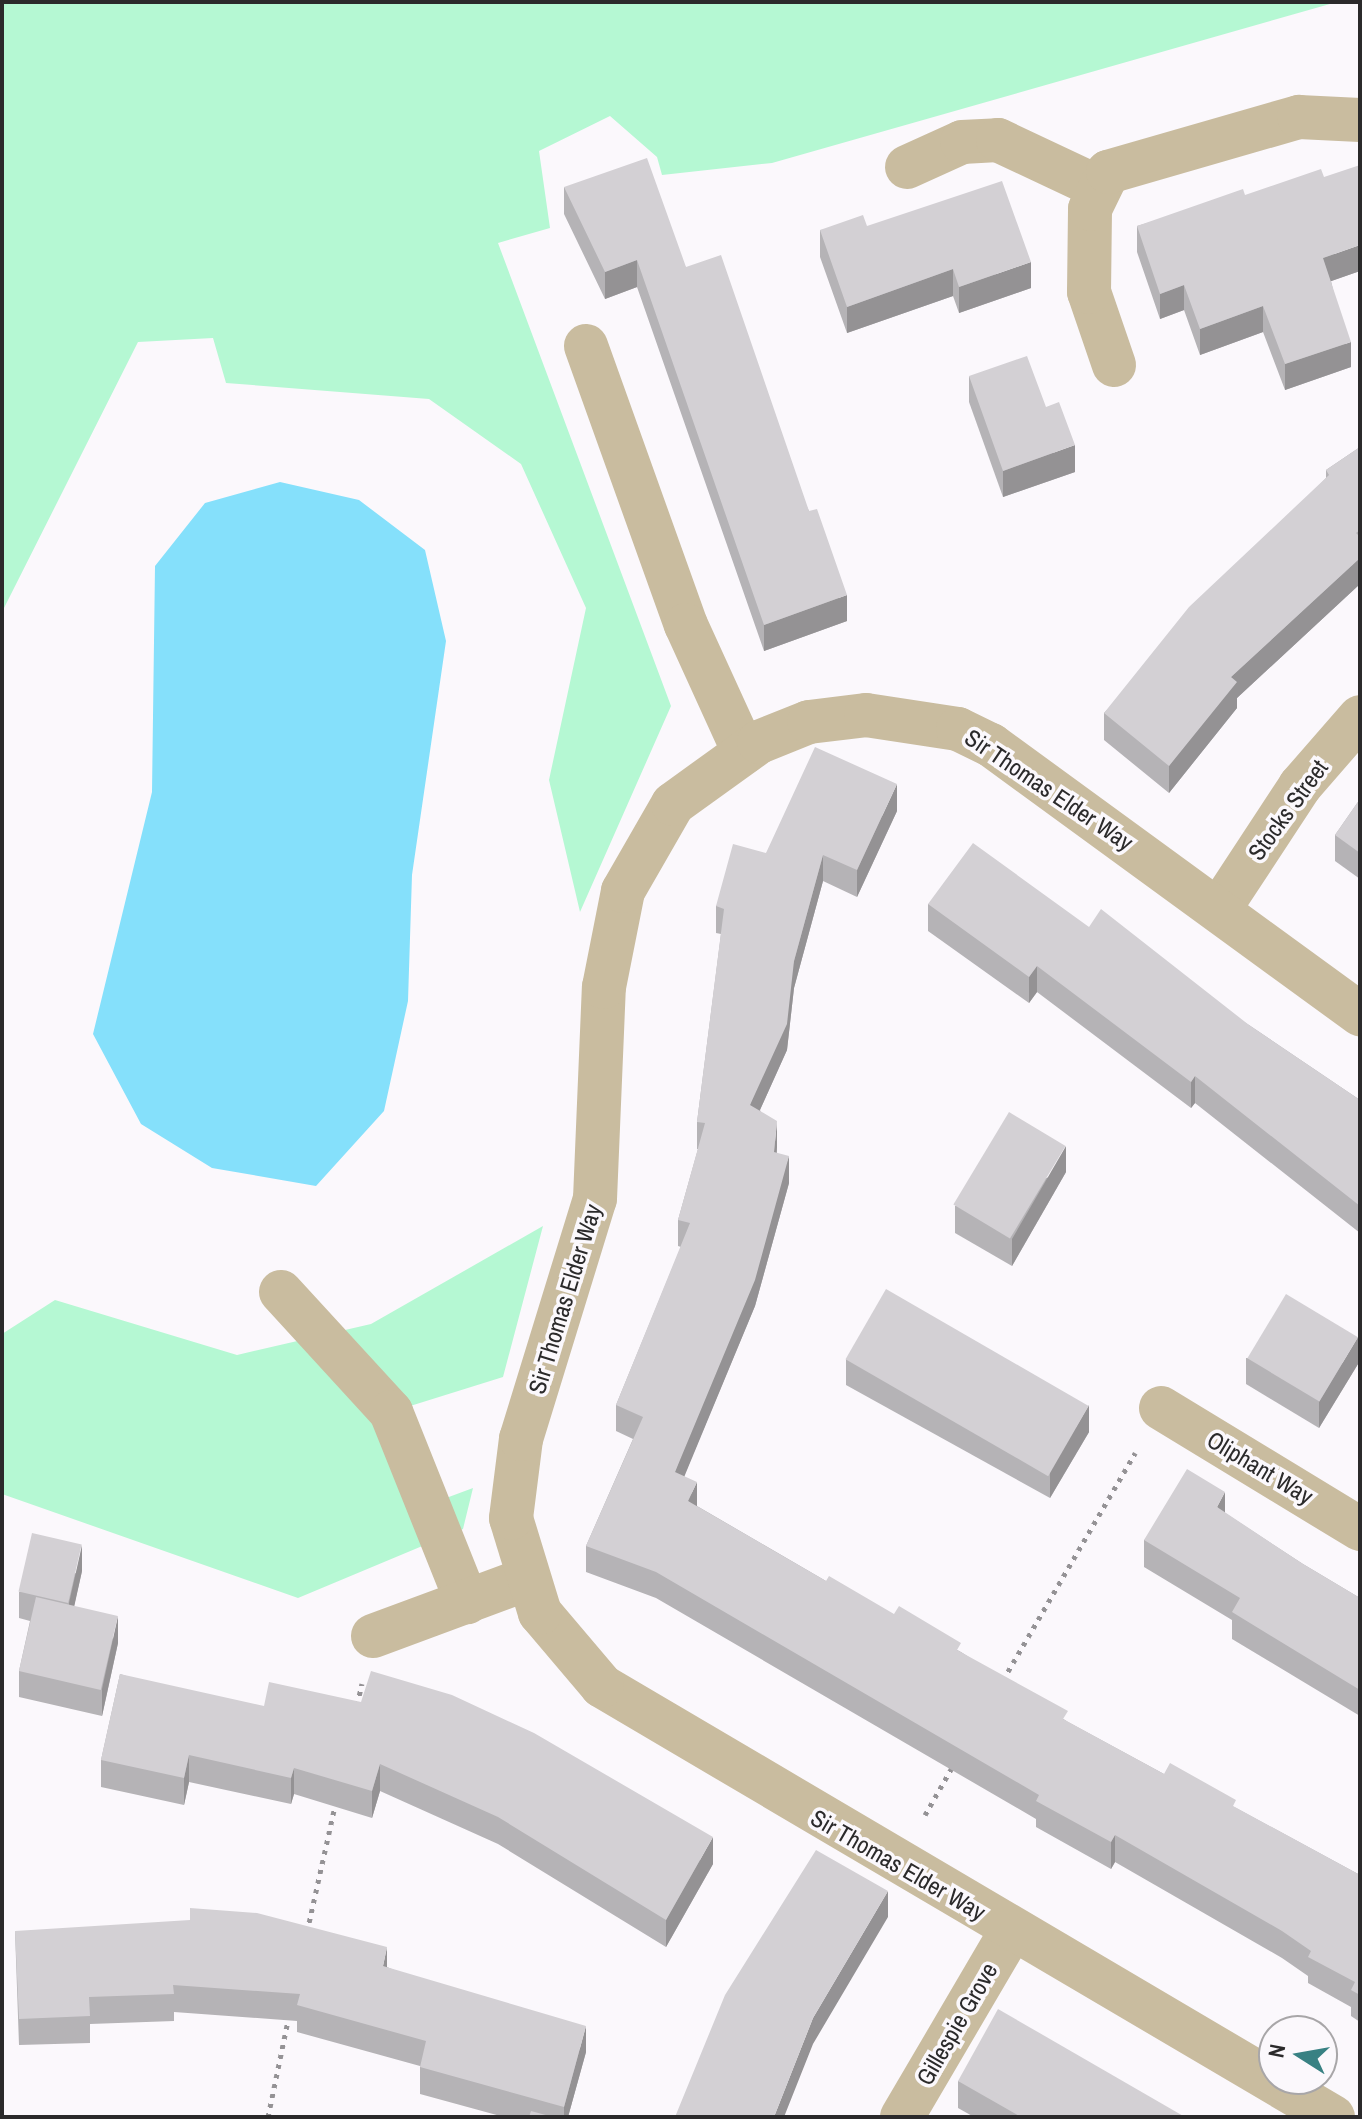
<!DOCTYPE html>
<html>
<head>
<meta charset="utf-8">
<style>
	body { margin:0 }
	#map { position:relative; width:1362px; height:2119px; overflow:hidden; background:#fbf8fc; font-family:"Archivo Narrow",sans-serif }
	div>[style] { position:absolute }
	.green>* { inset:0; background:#b5f8d3 }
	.water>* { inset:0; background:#85e0fb }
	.path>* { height:5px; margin-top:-2.5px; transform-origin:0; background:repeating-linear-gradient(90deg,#949295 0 4px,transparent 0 10px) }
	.minor>* { height:44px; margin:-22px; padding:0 22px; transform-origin:22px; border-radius:22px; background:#c9bc9f }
	.wall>* { inset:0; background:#b5b3b6 }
	.shaded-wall>* { inset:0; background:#949294 }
	.building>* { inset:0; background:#d3d0d4; transform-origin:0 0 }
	span { translate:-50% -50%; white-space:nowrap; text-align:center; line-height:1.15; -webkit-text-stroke:7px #fbf8fc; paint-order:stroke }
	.street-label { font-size:24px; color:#2b2a2b }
	.frame { position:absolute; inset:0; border:4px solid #2b2a2b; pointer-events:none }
	.north { position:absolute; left:1258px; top:2015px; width:80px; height:80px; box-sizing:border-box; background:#fbf8fc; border:2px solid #a8a6a8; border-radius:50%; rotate:281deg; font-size:22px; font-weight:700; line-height:32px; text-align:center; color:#2b2a2b }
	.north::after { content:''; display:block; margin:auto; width:28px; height:36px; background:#388183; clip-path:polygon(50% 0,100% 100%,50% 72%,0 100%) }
</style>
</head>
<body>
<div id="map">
	<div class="green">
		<div style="clip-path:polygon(2px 2px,1337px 2px,772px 163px,662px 175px,657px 157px,610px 116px,539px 151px,550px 228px,498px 243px,671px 706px,580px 912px,549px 780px,586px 608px,521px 464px,429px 399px,226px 383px,213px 338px,138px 342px,2px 612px)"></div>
		<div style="clip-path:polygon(543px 1226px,503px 1377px,391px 1412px,430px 1504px,473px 1488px,463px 1529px,298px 1598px,2px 1494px,2px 1334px,55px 1300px,237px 1355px,371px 1324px)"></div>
	</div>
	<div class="water">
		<div style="clip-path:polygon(280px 482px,359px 500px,425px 550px,446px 641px,412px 875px,408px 1001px,384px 1111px,316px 1186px,212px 1168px,141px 1124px,93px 1034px,152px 792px,155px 566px,205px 503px)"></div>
	</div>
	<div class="path">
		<div style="left:1003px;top:1680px;width:263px;rotate:-59.8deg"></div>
		<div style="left:357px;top:1705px;width:22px;rotate:-77deg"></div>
		<div style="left:925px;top:1815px;width:59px;rotate:-60.4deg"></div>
		<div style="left:307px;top:1932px;width:134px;rotate:-77.5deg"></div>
		<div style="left:268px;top:2117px;width:103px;rotate:-78.3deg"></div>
	</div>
	<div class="minor">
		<div style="left:907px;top:167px;width:60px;rotate:-24.4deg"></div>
		<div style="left:962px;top:142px;width:36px;rotate:-3deg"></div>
		<div style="left:998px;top:140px;width:110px;rotate:25.2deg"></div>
		<div style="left:586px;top:346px;width:296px;rotate:70.3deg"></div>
		<div style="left:686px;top:625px;width:140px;rotate:65.5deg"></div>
		<div style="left:1114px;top:365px;width:77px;rotate:-108.9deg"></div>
		<div style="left:1089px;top:292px;width:83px;rotate:-89.3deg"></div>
		<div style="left:1090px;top:209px;width:41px;rotate:-64.1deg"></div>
		<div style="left:1108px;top:172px;width:199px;rotate:-16.1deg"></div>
		<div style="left:1299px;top:117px;width:61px;rotate:2.8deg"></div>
		<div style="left:1220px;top:908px;width:146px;rotate:-56.7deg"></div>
		<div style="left:1300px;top:786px;width:91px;rotate:-49deg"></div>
		<div style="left:281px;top:1292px;width:163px;rotate:47.5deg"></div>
		<div style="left:391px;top:1412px;width:205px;rotate:68.2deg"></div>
		<div style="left:1161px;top:1408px;width:233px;rotate:31.3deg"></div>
		<div style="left:373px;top:1636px;width:164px;rotate:-20.3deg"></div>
		<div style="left:902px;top:2117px;width:216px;rotate:-59.6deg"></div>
		<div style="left:1333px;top:2117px;width:849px;rotate:-149.48deg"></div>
		<div style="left:602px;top:1686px;width:96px;rotate:-130.3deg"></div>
		<div style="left:540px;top:1613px;width:99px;rotate:-107deg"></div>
		<div style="left:511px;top:1518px;width:80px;rotate:-82.8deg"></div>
		<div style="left:521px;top:1439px;width:251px;rotate:-72.9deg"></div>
		<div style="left:595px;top:1199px;width:212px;rotate:-87.6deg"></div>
		<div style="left:604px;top:987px;width:98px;rotate:-78.8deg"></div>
		<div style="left:623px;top:891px;width:100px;rotate:-60.1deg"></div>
		<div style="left:673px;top:804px;width:106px;rotate:-35.8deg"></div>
		<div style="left:759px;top:742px;width:54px;rotate:-21.8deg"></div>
		<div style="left:809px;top:722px;width:57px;rotate:-7deg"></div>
		<div style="left:866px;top:715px;width:93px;rotate:8.7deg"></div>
		<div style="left:958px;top:729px;width:37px;rotate:26deg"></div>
		<div style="left:991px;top:745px;width:457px;rotate:36.1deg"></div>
	</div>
	<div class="wall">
		<div style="clip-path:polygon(564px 187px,686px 267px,809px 511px,847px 621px,764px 651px,637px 287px,605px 299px,564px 214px)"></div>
		<div style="clip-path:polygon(1245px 195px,1360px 271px,1331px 281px,1351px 367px,1285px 390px,1263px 332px,1200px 355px,1184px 310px,1160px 319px,1137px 252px,1137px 226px)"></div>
		<div style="clip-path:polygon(867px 226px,1031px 288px,959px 313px,953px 296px,847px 333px,820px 257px,820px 230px)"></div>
		<div style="clip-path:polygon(969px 376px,1075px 472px,1003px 497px,969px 402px)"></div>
		<div style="clip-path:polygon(1360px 447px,1360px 584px,1237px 698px,1237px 708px,1169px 793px,1104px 740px,1104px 713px,1326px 478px,1326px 470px)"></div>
		<div style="clip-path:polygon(1360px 799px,1360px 879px,1335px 861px,1335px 835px)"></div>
		<div style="clip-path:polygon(897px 811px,857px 897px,823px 881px,794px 988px,787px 1050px,760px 1110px,777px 1147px,777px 1153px,789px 1183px,755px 1306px,684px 1476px,697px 1506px,826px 1581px,961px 1652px,1068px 1722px,1164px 1774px,1236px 1808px,1360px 1875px,1360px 2022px,1351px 2016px,1351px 2007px,1308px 1983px,1308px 1976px,1282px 1958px,1115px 1862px,1111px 1869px,1036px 1827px,1036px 1819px,656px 1598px,586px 1572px,586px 1546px,633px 1439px,616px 1431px,616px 1405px,681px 1247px,678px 1246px,678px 1220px,698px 1149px,697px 1149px,697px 1122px,721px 934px,716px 933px,716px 906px,766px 853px)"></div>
		<div style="clip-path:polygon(928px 904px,1089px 927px,1249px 1025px,1360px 1100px,1360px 1233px,1195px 1103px,1191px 1108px,1037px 992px,1029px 1003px,928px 931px)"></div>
		<div style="clip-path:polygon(1066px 1172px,1012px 1266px,955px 1233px,955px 1206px)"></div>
		<div style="clip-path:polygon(1246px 1358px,1358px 1364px,1319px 1428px,1246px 1384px)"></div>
		<div style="clip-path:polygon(846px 1359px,1089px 1432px,1050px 1498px,846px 1385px)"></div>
		<div style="clip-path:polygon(1225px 1513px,1303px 1564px,1360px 1598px,1360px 1716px,1232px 1639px,1232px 1620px,1144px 1567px,1144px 1540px)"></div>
		<div style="clip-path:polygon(82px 1571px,74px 1606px,118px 1643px,102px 1716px,19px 1697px,19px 1671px,30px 1621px,19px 1618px,19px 1592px)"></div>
		<div style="clip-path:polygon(120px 1674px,713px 1864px,666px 1947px,498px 1844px,380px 1791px,372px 1818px,294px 1794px,291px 1804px,189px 1782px,184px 1805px,101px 1787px,101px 1760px)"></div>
		<div style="clip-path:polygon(15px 1931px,387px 1967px,586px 2052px,568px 2117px,504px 2117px,420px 2094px,420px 2066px,297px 2032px,297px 2021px,174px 2012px,174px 2021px,90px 2024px,90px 2043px,19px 2045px)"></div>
		<div style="clip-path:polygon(958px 2081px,1185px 2117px,974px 2117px,958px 2108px)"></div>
	</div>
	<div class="shaded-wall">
		<div style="clip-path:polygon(1360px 245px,1360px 271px,1323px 284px,1323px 258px)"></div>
		<div style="clip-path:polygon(637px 260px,637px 287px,605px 299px,605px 272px)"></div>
		<div style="clip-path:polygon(1031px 262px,1031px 288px,959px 313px,959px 287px)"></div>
		<div style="clip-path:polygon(953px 269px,953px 296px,847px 333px,847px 307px)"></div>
		<div style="clip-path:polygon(1184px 285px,1184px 310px,1160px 319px,1160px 294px)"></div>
		<div style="clip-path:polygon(1263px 306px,1263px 332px,1200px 355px,1200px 329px)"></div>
		<div style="clip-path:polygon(1351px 342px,1351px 367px,1285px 390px,1285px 364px)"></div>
		<div style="clip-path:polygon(1075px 445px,1075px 472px,1003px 497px,1003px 471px)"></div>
		<div style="clip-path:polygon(1360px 558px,1360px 584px,1237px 698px,1237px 708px,1169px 793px,1169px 766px,1231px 677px)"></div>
		<div style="clip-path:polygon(847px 595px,847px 621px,764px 651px,764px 625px)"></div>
		<div style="clip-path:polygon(897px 784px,897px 811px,857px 897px,857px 870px)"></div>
		<div style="clip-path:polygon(823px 855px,823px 881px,794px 988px,787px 1050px,750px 1132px,750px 1105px,794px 961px)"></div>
		<div style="clip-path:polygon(1037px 966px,1037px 992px,1029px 1003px,1029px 977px)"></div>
		<div style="clip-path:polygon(1195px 1076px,1195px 1103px,1191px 1108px,1191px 1082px)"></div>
		<div style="clip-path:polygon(777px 1121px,777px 1147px,774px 1179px,774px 1152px)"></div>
		<div style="clip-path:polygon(1066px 1146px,1066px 1172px,1012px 1266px,1012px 1239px)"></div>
		<div style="clip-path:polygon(789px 1156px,789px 1183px,755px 1306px,675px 1499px,675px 1472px)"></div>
		<div style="clip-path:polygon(1358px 1337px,1358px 1364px,1319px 1428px,1319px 1402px)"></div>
		<div style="clip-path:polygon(1089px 1405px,1089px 1432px,1050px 1498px,1050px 1471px)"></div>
		<div style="clip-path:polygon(697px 1482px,697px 1509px,688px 1501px)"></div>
		<div style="clip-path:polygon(1225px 1492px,1225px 1519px,1217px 1507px)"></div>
		<div style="clip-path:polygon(82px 1545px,82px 1571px,69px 1630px,69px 1603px)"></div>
		<div style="clip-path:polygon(118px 1616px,118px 1643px,102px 1716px,102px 1689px)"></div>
		<div style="clip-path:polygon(189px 1755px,189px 1782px,184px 1805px,184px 1778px)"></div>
		<div style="clip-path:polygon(380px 1764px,380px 1791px,372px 1818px,372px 1791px)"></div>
		<div style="clip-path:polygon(294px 1768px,294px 1794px,291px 1804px,291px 1778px)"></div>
		<div style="clip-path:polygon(1115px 1835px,1115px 1862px,1111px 1869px,1111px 1842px)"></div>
		<div style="clip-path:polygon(713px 1837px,713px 1864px,666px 1947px,666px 1920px)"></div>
		<div style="clip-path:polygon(888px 1891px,888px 1917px,813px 2044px,784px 2117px,774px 2117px,813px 2018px)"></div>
		<div style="clip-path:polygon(387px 1947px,387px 1974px,383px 1966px)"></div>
		<div style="clip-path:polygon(586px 2026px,586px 2052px,568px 2117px,564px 2117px,564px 2107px)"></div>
	</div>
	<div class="building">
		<div style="clip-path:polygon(647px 158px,686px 267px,721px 255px,809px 511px,817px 509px,847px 595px,764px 625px,637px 260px,605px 272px,564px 187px)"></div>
		<div style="clip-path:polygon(1360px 165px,1360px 245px,1323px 258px,1351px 342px,1285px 364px,1263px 306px,1200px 329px,1184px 285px,1160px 294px,1137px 226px,1243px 189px,1245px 195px,1321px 169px,1324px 177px)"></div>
		<div style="clip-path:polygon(1002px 181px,1031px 262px,959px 287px,953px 269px,847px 307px,820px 230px,863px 215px,867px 226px)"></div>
		<div style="clip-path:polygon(1027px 356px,1046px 407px,1059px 402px,1075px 445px,1003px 471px,969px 376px)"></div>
		<div style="clip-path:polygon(1360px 447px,1360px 530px,1356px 533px,1360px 537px,1360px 558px,1231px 677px,1237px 682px,1169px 766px,1104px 713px,1189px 607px,1329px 475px,1326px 470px)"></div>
		<div style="clip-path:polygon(815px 747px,897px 784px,857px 870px,823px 855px,794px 961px,787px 1024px,750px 1105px,777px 1121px,774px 1152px,789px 1156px,755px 1280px,675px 1472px,697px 1482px,688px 1501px,826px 1581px,829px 1576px,894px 1614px,899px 1606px,961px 1643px,957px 1650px,1068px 1711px,1063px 1719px,1164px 1774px,1170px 1763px,1236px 1800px,1233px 1806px,1360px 1875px,1360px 1995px,1351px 1990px,1355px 1982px,1308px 1957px,1311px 1951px,1282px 1931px,1115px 1835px,1111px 1842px,1036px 1801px,1039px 1795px,656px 1572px,586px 1546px,643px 1417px,616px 1405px,690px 1223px,678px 1220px,705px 1123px,697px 1122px,724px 909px,716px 906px,733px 844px,766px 853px)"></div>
		<div style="clip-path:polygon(1360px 799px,1360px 853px,1335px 835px)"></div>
		<div style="clip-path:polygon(973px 843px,1089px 927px,1101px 909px,1249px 1025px,1360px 1100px,1360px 1206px,1195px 1076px,1191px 1082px,1037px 966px,1029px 977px,928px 904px)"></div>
		<div style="left:1009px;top:1112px;width:66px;height:108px;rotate:31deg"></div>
		<div style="left:886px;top:1289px;width:234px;height:81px;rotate:30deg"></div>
		<div style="left:1286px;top:1294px;width:84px;height:75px;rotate:31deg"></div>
		<div style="clip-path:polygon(1187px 1469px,1225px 1492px,1217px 1507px,1303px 1564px,1360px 1598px,1360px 1690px,1232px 1612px,1240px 1598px,1144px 1540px)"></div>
		<div style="left:32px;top:1533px;width:51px;height:60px;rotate:13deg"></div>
		<div style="left:36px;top:1597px;width:84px;height:76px;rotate:13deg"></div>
		<div style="clip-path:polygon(371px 1671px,452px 1695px,534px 1733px,713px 1837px,666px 1920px,498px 1817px,380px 1764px,372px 1791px,294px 1768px,291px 1778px,189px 1755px,184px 1778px,101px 1760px,120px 1674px,264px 1706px,269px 1682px,361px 1702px)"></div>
		<div style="clip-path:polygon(816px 1850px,888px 1891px,813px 2018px,774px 2117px,675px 2117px,725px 1995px)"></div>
		<div style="clip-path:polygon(190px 1908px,257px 1913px,387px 1947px,383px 1966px,586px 2026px,564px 2107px,420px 2067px,426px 2041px,297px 2005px,300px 1994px,173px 1985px,174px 1994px,89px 1997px,90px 2016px,19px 2019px,15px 1931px,190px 1920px)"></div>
		<div style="clip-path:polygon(998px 2009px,1185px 2117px,1021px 2117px,958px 2081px)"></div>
		<div style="clip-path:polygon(531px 2111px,553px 2117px,529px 2117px)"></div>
	</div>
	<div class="street-label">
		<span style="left:1049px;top:790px;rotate:34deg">Sir Thomas Elder Way</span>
		<span style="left:1288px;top:810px;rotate:-54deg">Stocks Street</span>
		<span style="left:565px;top:1299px;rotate:-73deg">Sir Thomas Elder Way</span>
		<span style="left:1260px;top:1468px;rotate:31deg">Oliphant Way</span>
		<span style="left:898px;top:1865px;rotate:30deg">Sir Thomas Elder Way</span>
		<span style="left:957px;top:2024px;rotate:-60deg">Gillespie Grove</span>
	</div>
	<div class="frame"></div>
	<div class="north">N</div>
</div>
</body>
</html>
